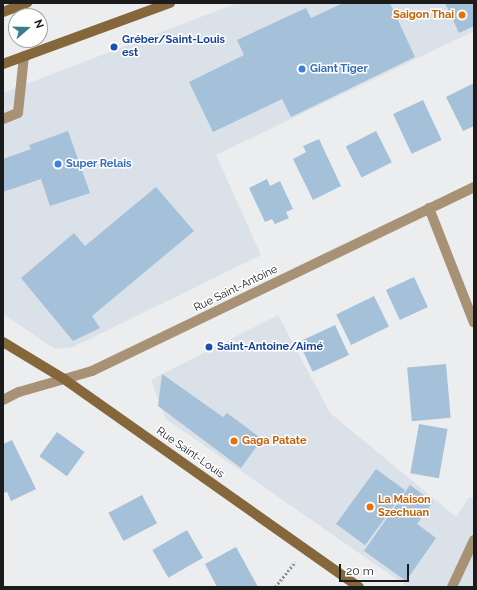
<!DOCTYPE html>
<html>
<head>
<meta charset="utf-8">
<style>
	body { margin:0 }
	#map { position:relative; width:477px; height:590px; overflow:hidden; background:#ecedee; font-family:Raleway,sans-serif }
	div>[style] { position:absolute }
	.built>* { inset:0; background:#dae1e8 }
	.building>* { inset:0; background:#a5c1d9; transform-origin:0 0 }
	.path>* { height:2.5px; margin-top:-1.25px; transform-origin:0; background:repeating-linear-gradient(90deg,#8f8f90 0 2px,transparent 0 4px) }
	.lane>* { height:10px; margin:-5px; padding:0 5px; transform-origin:5px; border-radius:5px; background:#a89276 }
	.street>* { height:10px; margin:-5px; padding:0 5px; transform-origin:5px; border-radius:5px; background:#a89276 }
	.secondary>* { height:10px; margin:-5px; padding:0 5px; transform-origin:5px; border-radius:5px; background:#85673b }
	.dots>* { width:11px; height:11px; translate:-50% -50%; box-sizing:border-box; border:2px solid #fff; border-radius:50% }
	span { translate:-50% -50%; white-space:nowrap; text-align:center; line-height:1.15; -webkit-text-stroke:3px #fff; paint-order:stroke }
	.food-label { font-size:11px; color:#c56008; font-weight:700 }
	.right { translate:-100% -50%; text-align:right }
	.left { translate:0 -50%; text-align:left }
	.transit-label { font-size:11px; color:#164399; font-weight:700 }
	.shop-label { font-size:11px; color:#366cbe; font-weight:700 }
	.street-label { font-size:11px; color:#1b1b1b }
	.frame { position:absolute; inset:0; border:4px solid #1b1b1b; pointer-events:none }
	.north { position:absolute; left:8px; top:8px; width:40px; height:40px; box-sizing:border-box; background:#fff; border:1px solid #a4a4a4; border-radius:50%; rotate:70deg; font-size:11px; font-weight:700; line-height:16px; text-align:center; color:#1b1b1b }
	.north::after { content:''; display:block; margin:auto; width:14px; height:18px; background:#397f8b; clip-path:polygon(50% 0,100% 100%,50% 72%,0 100%) }
	.scale { position:absolute; left:339px; top:564px; width:70px; height:18px; box-sizing:border-box; border:2px solid #1b1b1b; border-top:0; padding-left:5px; font-size:12px; line-height:14px; white-space:nowrap; color:#1b1b1b; -webkit-text-stroke:3px #fff; paint-order:stroke }
</style>
</head>
<body>
<div id="map">
	<div class="built">
		<div style="clip-path:polygon(237px 3px,474px 3px,474px 31px,216px 155px,261px 255px,73px 347px,55px 349px,3px 314px,3px 93px)"></div>
		<div style="clip-path:polygon(278px 315px,330px 413px,456px 517px,469px 497px,474px 499px,474px 587px,408px 587px,166px 419px,151px 380px)"></div>
	</div>
	<div class="building">
		<div style="clip-path:polygon(343px 3px,390px 3px,415px 57px,291px 117px,282px 99px,213px 132px,189px 82px,244px 55px,237px 40px,306px 8px,311px 18px)"></div>
		<div style="clip-path:polygon(445px 3px,474px 3px,474px 26px,459px 33px)"></div>
		<div style="clip-path:polygon(474px 83px,474px 126px,463px 131px,446px 97px)"></div>
		<div style="left:423px;top:100px;width:44px;height:33px;rotate:65deg"></div>
		<div style="clip-path:polygon(68px 131px,90px 193px,50px 206px,41px 179px,3px 192px,3px 159px,31px 149px,29px 145px)"></div>
		<div style="left:376px;top:131px;width:35px;height:34px;rotate:63deg"></div>
		<div style="clip-path:polygon(319px 139px,341px 186px,313px 200px,293px 159px,306px 152px,303px 146px)"></div>
		<div style="clip-path:polygon(267px 179px,270px 186px,280px 181px,293px 209px,286px 212px,289px 218px,275px 224px,272px 219px,265px 222px,249px 188px)"></div>
		<div style="clip-path:polygon(156px 187px,194px 231px,92px 316px,100px 328px,73px 341px,21px 278px,74px 233px,85px 246px)"></div>
		<div style="left:414px;top:277px;width:33px;height:31px;rotate:65deg"></div>
		<div style="left:374px;top:296px;width:34px;height:42px;rotate:64deg"></div>
		<div style="left:335px;top:325px;width:33px;height:40px;rotate:65deg"></div>
		<div style="left:446px;top:364px;width:54px;height:39px;rotate:85deg"></div>
		<div style="clip-path:polygon(162px 374px,223px 417px,227px 413px,262px 439px,241px 468px,158px 406px)"></div>
		<div style="left:419px;top:424px;width:29px;height:50px;rotate:10deg"></div>
		<div style="left:57px;top:432px;width:34px;height:30px;rotate:36deg"></div>
		<div style="clip-path:polygon(12px 440px,36px 489px,11px 501px,7px 492px,3px 493px,3px 444px)"></div>
		<div style="left:376px;top:469px;width:36px;height:68px;rotate:36deg"></div>
		<div style="clip-path:polygon(410px 485px,433px 502px,417px 524px,436px 538px,406px 581px,364px 551px)"></div>
		<div style="left:142px;top:495px;width:32px;height:38px;rotate:62deg"></div>
		<div style="left:187px;top:530px;width:32px;height:40px;rotate:60deg"></div>
		<div style="clip-path:polygon(236px 547px,258px 587px,217px 587px,205px 564px)"></div>
	</div>
	<div class="path">
		<div style="left:275px;top:587px;width:32px;rotate:-51deg"></div>
	</div>
	<div class="lane">
		<div style="left:3px;top:119px;width:16px;rotate:-22deg"></div>
		<div style="left:18px;top:113px;width:57px;rotate:-84deg"></div>
	</div>
	<div class="street">
		<div style="left:429px;top:208px;width:123px;rotate:68.6deg"></div>
		<div style="left:3px;top:400px;width:18px;rotate:-27deg"></div>
		<div style="left:19px;top:392px;width:76px;rotate:-16deg"></div>
		<div style="left:92px;top:371px;width:424px;rotate:-25.7deg"></div>
		<div style="left:452px;top:587px;width:52px;rotate:-64.9deg"></div>
	</div>
	<div class="secondary">
		<div style="left:3px;top:12px;width:26px;rotate:-21deg"></div>
		<div style="left:3px;top:64px;width:178px;rotate:-20.1deg"></div>
		<div style="left:3px;top:342px;width:71px;rotate:31.2deg"></div>
		<div style="left:64px;top:379px;width:361px;rotate:35.2deg"></div>
	</div>
	<div class="dots">
		<div style="left:462px;top:15px;background:#e8710a"></div>
		<div style="left:114px;top:47px;background:#1a4fb4"></div>
		<div style="left:302px;top:69px;background:#3f7fe0"></div>
		<div style="left:58px;top:164px;background:#3f7fe0"></div>
		<div style="left:209px;top:347px;background:#1a4fb4"></div>
		<div style="left:234px;top:441px;background:#e8710a"></div>
		<div style="left:370px;top:507px;background:#e8710a"></div>
	</div>
	<div class="food-label">
		<span class="right" style="left:454px;top:15px">Saigon Thai</span>
		<span class="left" style="left:242px;top:441px">Gaga Patate</span>
		<span class="left" style="left:378px;top:507px">La Maison<br>Szechuan</span>
	</div>
	<div class="transit-label">
		<span class="left" style="left:122px;top:47px">Gréber/Saint-Louis<br>est</span>
		<span class="left" style="left:217px;top:347px">Saint-Antoine/Aimé</span>
	</div>
	<div class="shop-label">
		<span class="left" style="left:310px;top:69px">Giant Tiger</span>
		<span class="left" style="left:66px;top:164px">Super Relais</span>
	</div>
	<div class="street-label">
		<span style="left:236px;top:289px;rotate:-26deg">Rue Saint-Antoine</span>
		<span style="left:190px;top:453px;rotate:35deg">Rue Saint-Louis</span>
	</div>
	<div class="frame"></div>
	<div class="north">N</div>
	<div class="scale">20 m</div>
</div>
</body>
</html>
